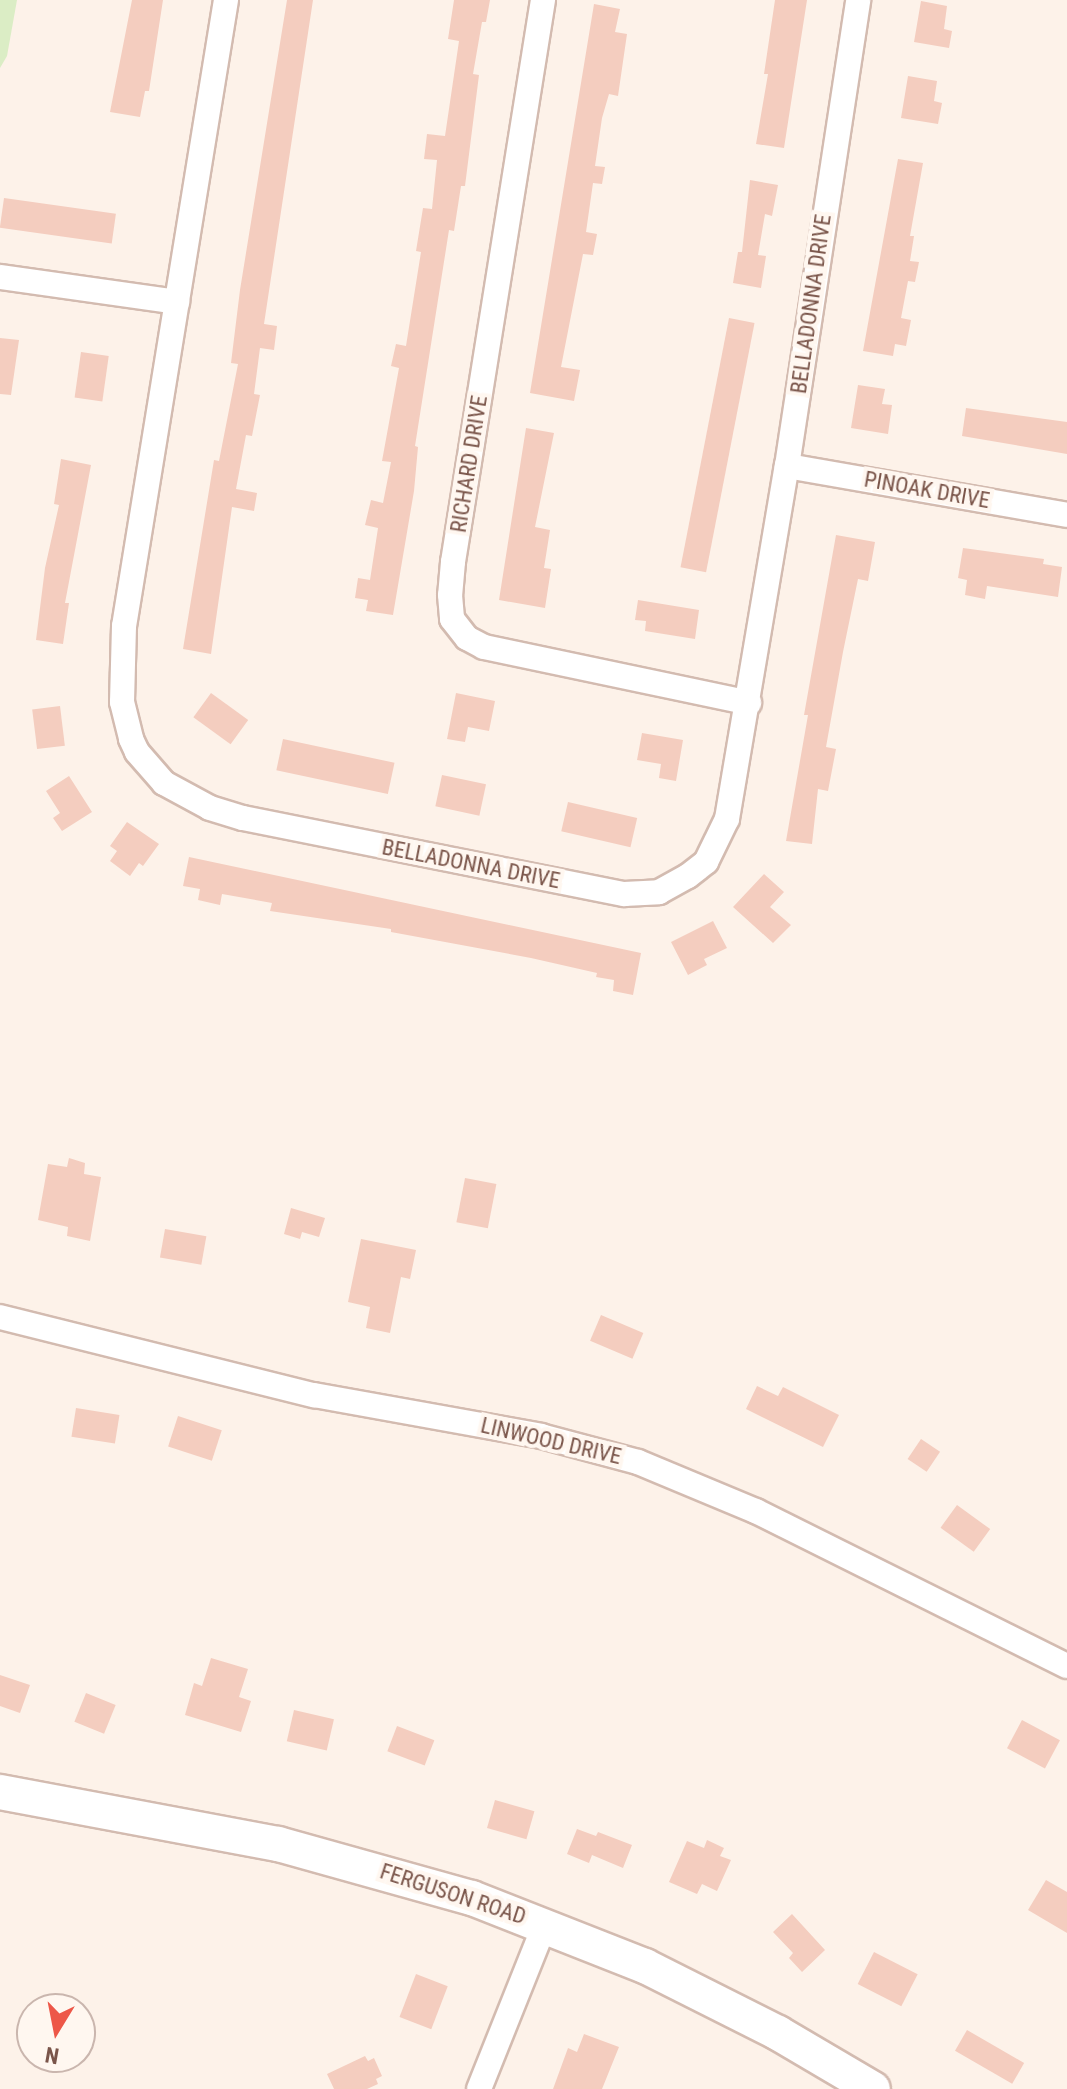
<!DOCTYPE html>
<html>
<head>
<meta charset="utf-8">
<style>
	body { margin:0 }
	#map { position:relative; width:1067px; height:2089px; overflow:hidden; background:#fdf2e9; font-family:"Roboto Condensed",sans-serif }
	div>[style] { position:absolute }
	.green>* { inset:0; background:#dbedc5 }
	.building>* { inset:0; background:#f4cdbf; transform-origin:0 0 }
	.roads { filter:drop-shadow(2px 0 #d3bbb0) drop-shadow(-2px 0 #d3bbb0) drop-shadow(0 2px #d3bbb0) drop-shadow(0 -2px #d3bbb0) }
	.street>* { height:24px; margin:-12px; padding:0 12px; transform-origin:12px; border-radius:12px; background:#fff }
	.secondary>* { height:34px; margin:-17px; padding:0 17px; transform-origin:17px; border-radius:17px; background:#fff }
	span { translate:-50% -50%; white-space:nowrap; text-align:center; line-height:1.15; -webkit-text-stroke:8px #fff7f0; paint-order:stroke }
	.street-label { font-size:22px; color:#7a554a }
	.north { position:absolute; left:16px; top:1993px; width:80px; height:80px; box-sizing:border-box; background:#fff7f0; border:2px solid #cab6ae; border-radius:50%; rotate:190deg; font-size:22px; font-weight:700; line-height:32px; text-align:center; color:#7a554a }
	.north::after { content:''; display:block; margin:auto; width:28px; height:36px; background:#ed5748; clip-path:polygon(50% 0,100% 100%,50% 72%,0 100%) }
</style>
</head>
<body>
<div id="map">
	<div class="green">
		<div style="clip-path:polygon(0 0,17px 0,7px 56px,0 68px)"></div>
	</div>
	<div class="building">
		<div style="clip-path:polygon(132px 0,163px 0,149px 91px,145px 91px,140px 117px,110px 112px)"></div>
		<div style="clip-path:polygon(287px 0,313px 0,264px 324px,277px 326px,274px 350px,260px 348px,254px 394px,260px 395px,252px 436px,246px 435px,236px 489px,257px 493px,254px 511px,232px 507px,211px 654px,183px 649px,214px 460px,219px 461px,238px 364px,231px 363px,240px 290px)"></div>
		<div style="clip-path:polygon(454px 0,490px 0,486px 22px,482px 22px,473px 74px,479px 75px,465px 186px,461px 186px,454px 231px,449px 230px,415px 446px,418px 447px,414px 491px,393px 615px,366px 611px,368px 600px,355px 598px,358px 578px,370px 580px,378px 528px,365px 525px,371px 500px,383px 503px,391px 462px,382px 461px,399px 368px,391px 366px,396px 344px,406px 346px,421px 252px,416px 251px,423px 208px,432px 209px,437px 160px,424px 159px,427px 134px,445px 136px,459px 41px,448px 39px)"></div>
		<div style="clip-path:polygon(775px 0,807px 0,784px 148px,756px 144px,768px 74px,764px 74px)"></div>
		<div style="clip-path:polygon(921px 1px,947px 6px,944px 29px,952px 31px,949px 48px,914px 42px)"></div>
		<div style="clip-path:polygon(594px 4px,620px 9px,615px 32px,627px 34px,618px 96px,609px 94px,602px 118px,595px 166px,605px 167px,602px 184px,593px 183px,586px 232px,597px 234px,593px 255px,583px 254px,561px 367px,580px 370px,574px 401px,530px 393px)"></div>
		<div style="clip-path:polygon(908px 76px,937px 81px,934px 101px,942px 103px,938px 124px,901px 118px)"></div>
		<div style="clip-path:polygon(898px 159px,923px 163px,910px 236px,914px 236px,910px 261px,919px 262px,915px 282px,908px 281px,901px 318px,911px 320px,906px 346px,895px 344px,893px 356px,863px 351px)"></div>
		<div style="clip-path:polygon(750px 180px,778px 185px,772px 216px,765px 214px,758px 255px,766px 256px,761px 288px,733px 283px,738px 252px,742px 252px)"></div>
		<div style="left:4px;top:198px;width:113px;height:30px;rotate:8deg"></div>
		<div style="left:729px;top:318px;width:26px;height:254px;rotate:11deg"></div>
		<div style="clip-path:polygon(0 338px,19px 340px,11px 395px,0 394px)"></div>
		<div style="left:81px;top:352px;width:28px;height:46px;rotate:8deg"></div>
		<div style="clip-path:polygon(858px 385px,885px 389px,882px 404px,892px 405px,888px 434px,851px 428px)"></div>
		<div style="clip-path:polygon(966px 408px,1067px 422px,1067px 454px,962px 436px)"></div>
		<div style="clip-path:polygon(526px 428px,554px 433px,535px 527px,550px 530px,544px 568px,551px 569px,545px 608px,499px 600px)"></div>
		<div style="clip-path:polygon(61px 459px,91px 465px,65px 603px,69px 603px,63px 644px,36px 640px,45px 568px,59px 505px,54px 504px)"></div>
		<div style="clip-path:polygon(836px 535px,875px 542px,868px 581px,858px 579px,843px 652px,826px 747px,836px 749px,828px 791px,818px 789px,812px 844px,786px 841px,808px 715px,804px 715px)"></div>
		<div style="clip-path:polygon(963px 548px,1044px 559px,1043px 564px,1062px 567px,1058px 597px,987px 586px,985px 599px,965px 595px,967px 580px,958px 578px)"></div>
		<div style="clip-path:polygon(638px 600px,699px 610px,695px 639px,645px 631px,646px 621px,635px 620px)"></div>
		<div style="left:211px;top:693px;width:46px;height:30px;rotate:36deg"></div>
		<div style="clip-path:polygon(456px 693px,495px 701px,489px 731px,468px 727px,465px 742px,447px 739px)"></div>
		<div style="left:60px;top:706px;width:40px;height:28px;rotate:83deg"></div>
		<div style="clip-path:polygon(642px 733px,683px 740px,676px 781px,659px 778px,661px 764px,637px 760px)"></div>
		<div style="left:283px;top:739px;width:114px;height:32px;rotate:12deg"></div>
		<div style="left:442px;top:775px;width:45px;height:32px;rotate:12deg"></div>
		<div style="clip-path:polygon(69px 776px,92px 812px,62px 831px,53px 818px,60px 813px,46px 791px)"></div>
		<div style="left:568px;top:802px;width:71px;height:30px;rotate:13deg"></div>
		<div style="clip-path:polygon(127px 822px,159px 844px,143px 866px,139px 863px,130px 876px,110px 861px,117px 851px,110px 846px)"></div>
		<div style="clip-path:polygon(189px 857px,641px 953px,633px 995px,613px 991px,614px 980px,596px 977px,597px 973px,531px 958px,391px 932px,391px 929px,270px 911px,272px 903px,222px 894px,220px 905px,198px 900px,200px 889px,183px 886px)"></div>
		<div style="clip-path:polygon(764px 874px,784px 892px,770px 907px,791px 925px,773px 943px,733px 907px)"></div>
		<div style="clip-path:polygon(713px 921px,727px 948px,704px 959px,707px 965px,688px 975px,671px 942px)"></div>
		<div style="clip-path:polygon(69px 1158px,85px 1163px,84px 1174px,101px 1177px,90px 1241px,67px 1236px,68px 1227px,38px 1220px,48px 1164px,67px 1167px)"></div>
		<div style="left:465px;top:1178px;width:32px;height:45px;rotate:11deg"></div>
		<div style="clip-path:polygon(291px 1208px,325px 1218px,319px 1237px,302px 1232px,300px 1239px,284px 1234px)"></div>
		<div style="left:165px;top:1229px;width:42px;height:29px;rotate:10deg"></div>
		<div style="clip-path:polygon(361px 1239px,416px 1250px,410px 1279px,401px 1277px,390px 1333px,366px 1328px,370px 1307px,348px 1302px)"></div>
		<div style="left:601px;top:1315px;width:46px;height:28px;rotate:23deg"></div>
		<div style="clip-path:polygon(757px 1386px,778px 1396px,783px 1387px,839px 1415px,823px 1447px,746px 1409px)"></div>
		<div style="left:76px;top:1408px;width:44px;height:29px;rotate:9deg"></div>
		<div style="left:178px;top:1416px;width:46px;height:32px;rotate:18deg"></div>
		<div style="left:921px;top:1439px;width:23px;height:24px;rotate:34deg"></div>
		<div style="left:957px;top:1505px;width:41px;height:28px;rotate:36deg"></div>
		<div style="clip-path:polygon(211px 1658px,248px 1669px,239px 1697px,251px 1701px,241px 1732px,185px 1715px,194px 1683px,202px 1686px)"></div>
		<div style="clip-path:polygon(0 1675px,30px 1685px,20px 1713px,0 1706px)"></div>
		<div style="left:86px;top:1693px;width:32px;height:31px;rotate:22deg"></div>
		<div style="left:294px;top:1710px;width:41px;height:32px;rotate:13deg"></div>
		<div style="left:1022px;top:1720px;width:43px;height:32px;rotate:28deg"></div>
		<div style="left:397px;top:1726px;width:40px;height:27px;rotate:21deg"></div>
		<div style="left:495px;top:1800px;width:41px;height:29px;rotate:16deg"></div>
		<div style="clip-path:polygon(577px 1829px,596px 1836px,598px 1832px,632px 1845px,623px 1868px,592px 1855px,589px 1863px,567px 1854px)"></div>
		<div style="clip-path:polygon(707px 1840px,724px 1848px,720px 1856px,731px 1860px,717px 1891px,702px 1884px,697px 1894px,669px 1882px,687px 1841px,704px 1848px)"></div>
		<div style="clip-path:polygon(1046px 1880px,1067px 1892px,1067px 1933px,1028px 1910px)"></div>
		<div style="clip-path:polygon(792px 1914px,825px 1950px,802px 1972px,789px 1958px,793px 1953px,773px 1932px)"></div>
		<div style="left:874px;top:1952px;width:49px;height:36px;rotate:27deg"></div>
		<div style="left:416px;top:1974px;width:34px;height:46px;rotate:21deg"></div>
		<div style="left:967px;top:2030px;width:66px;height:24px;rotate:30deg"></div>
		<div style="clip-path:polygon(584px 2034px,619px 2047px,602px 2089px,553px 2089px,568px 2048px,577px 2052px)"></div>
		<div style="clip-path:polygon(365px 2056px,368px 2061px,374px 2058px,382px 2076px,376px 2079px,378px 2084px,367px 2089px,334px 2089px,327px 2074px)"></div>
	</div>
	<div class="roads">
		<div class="street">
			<div style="left:226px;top:0;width:634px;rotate:99.25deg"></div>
			<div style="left:124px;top:626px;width:76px;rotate:91.5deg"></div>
			<div style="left:122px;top:702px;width:38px;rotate:76deg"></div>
			<div style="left:131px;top:739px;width:14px;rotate:65deg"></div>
			<div style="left:137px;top:752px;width:41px;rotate:48.9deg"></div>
			<div style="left:164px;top:783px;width:52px;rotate:28.5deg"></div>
			<div style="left:210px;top:808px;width:34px;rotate:17deg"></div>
			<div style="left:243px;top:818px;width:389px;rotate:11.3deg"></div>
			<div style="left:624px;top:894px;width:35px;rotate:-3deg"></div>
			<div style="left:659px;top:892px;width:33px;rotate:-29deg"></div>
			<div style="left:688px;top:876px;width:23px;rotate:-38deg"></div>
			<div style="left:706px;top:862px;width:48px;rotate:-64deg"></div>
			<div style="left:727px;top:819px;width:358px;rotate:-80.4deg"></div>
			<div style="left:787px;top:466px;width:471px;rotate:-81.3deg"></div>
			<div style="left:543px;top:0;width:569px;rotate:99.1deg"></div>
			<div style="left:453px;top:562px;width:33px;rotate:95deg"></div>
			<div style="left:450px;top:595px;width:24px;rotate:85deg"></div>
			<div style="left:452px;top:619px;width:24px;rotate:52deg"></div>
			<div style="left:467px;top:638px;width:19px;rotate:28deg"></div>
			<div style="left:484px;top:647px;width:271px;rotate:11.9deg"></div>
			<div style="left:0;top:277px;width:179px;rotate:8deg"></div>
			<div style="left:787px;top:466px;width:284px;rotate:9.9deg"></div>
			<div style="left:0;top:1317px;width:324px;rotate:14deg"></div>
			<div style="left:314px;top:1395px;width:231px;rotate:10.2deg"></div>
			<div style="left:541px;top:1436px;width:100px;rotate:15deg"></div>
			<div style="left:638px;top:1462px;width:128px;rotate:22.6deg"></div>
			<div style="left:756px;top:1511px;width:347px;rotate:26.5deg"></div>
			<div style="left:479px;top:2089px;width:178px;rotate:-68.2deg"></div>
		</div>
		<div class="secondary">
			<div style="left:0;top:1792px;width:283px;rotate:10.6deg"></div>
			<div style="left:278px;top:1844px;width:201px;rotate:15.6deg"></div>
			<div style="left:472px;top:1898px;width:186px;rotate:21.5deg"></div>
			<div style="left:645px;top:1966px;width:149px;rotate:26.7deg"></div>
			<div style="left:778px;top:2033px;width:110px;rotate:30.5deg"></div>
		</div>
	</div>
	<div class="street-label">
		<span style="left:811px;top:304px;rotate:-82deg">BELLADONNA DRIVE</span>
		<span style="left:469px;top:464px;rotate:-81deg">RICHARD DRIVE</span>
		<span style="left:927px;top:490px;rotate:10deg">PINOAK DRIVE</span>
		<span style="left:471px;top:864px;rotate:11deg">BELLADONNA DRIVE</span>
		<span style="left:551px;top:1441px;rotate:13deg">LINWOOD DRIVE</span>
		<span style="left:453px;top:1894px;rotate:18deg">FERGUSON ROAD</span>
	</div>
	<div class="north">N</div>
</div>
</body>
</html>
